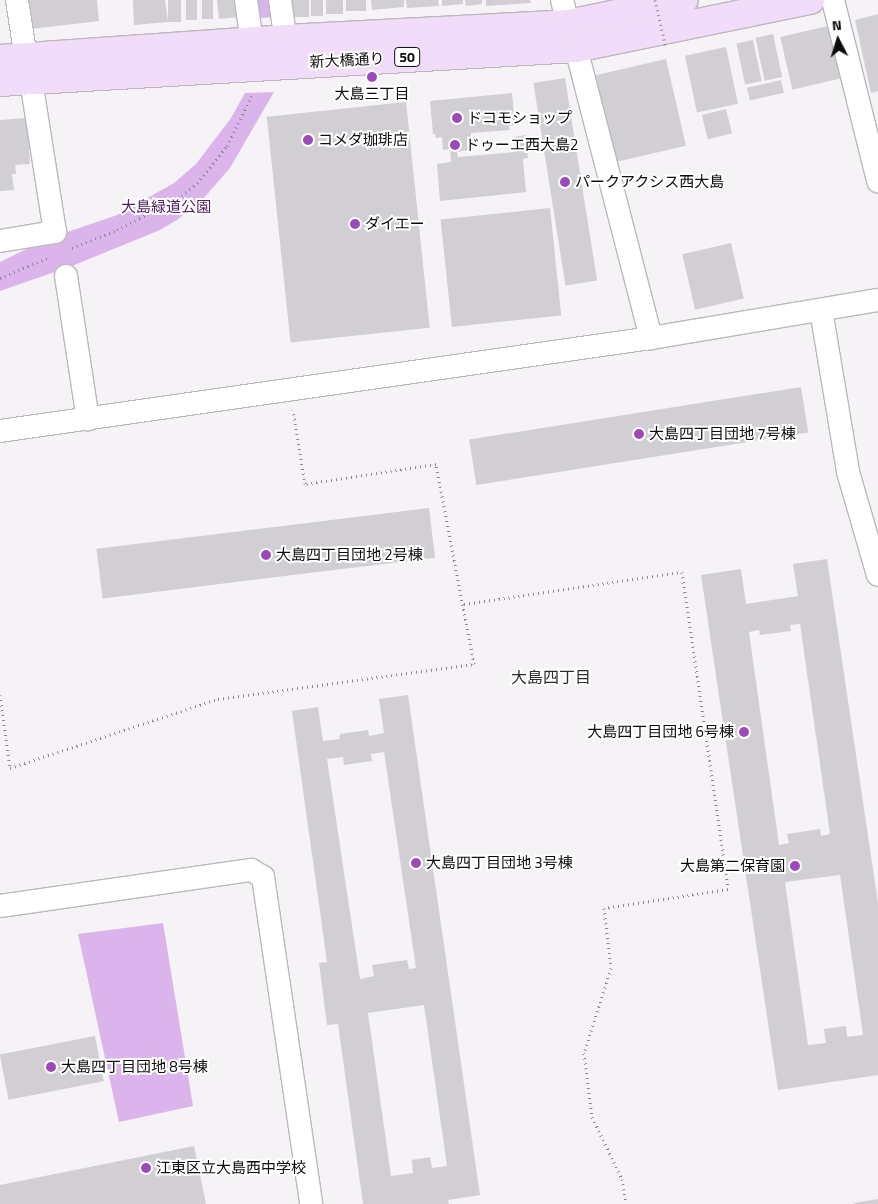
<!DOCTYPE html>
<html>
<head>
<meta charset="utf-8">
<style>
	body { margin:0 }
	#map { position:relative; width:878px; height:1204px; overflow:hidden; background:#f6f3f7; font-family:"Titillium Web","Noto Sans JP",sans-serif }
	div>[style] { position:absolute }
	.green>* { inset:0; background:#dcb4ec }
	.building>* { inset:0; background:#d1cfd3; transform-origin:0 0 }
	.path>* { height:3px; margin-top:-1.5px; transform-origin:0; background:repeating-linear-gradient(90deg,#8a888b 0 1px,transparent 0 5px) }
	.roads { filter:drop-shadow(1px 0 #bbb8bc) drop-shadow(-1px 0 #bbb8bc) drop-shadow(0 1px #bbb8bc) drop-shadow(0 -1px #bbb8bc) }
	.minor>* { height:22px; margin:-11px; padding:0 11px; transform-origin:11px; border-radius:11px; background:#fff }
	.major>* { height:28px; margin:-14px; padding:0 14px; transform-origin:14px; border-radius:14px; background:#f1dcf9 }
	.path-bridge>* { height:3px; margin-top:-1.5px; transform-origin:0; background:repeating-linear-gradient(90deg,#8a888b 0 1px,transparent 0 5px) }
	.dots>* { width:14px; height:14px; translate:-50% -50%; box-sizing:border-box; border:2px solid #fff; border-radius:50% }
	span { translate:-50% -50%; white-space:nowrap; text-align:center; line-height:1.15; -webkit-text-stroke:4px #fff; paint-order:stroke }
	.shield-label span { padding:1px 4px; background:#fff; border:1px solid; border-radius:4px; -webkit-text-stroke-width:0 }
	.shield-label { font-size:14px; color:#0d0c0d; font-weight:700 }
	.street-label { font-size:15px; color:#0d0c0d }
	.poi-label { font-size:15px; color:#0d0c0d }
	.left { translate:0 -50%; text-align:left }
	.right { translate:-100% -50%; text-align:right }
	.park-label { font-size:15px; color:#522163 }
	.neighbourhood-label { font-size:16px; color:#2e2c2f }
	.north { position:absolute; left:813px; top:15px; width:50px; height:50px; -webkit-text-stroke:4px #fff; paint-order:stroke; rotate:355deg; font-size:14px; font-weight:700; line-height:20px; text-align:center; color:#0d0c0d }
	.north::after { content:''; display:block; margin:auto; width:18px; height:22px; background:#0d0c0d; clip-path:polygon(50% 0,100% 100%,50% 72%,0 100%) }
</style>
</head>
<body>
<div id="map">
	<div class="green">
		<div style="clip-path:polygon(254px 0,274px 0,277px 17px,256px 18px)"></div>
		<div style="clip-path:polygon(274px 92px,230px 168px,203px 199px,177px 220px,160px 230px,72px 266px,0 291px,0 262px,47px 239px,117px 215px,174px 183px,196px 164px,231px 118px,245px 93px)"></div>
		<div style="clip-path:polygon(163px 923px,193px 1106px,119px 1122px,78px 934px)"></div>
	</div>
	<div class="building">
		<div style="clip-path:polygon(28px 0,97px 0,99px 21px,31px 29px)"></div>
		<div style="clip-path:polygon(133px 0,165px 0,168px 22px,134px 25px)"></div>
		<div style="left:168px;top:0;width:13px;height:22px"></div>
		<div style="left:186px;top:0;width:11px;height:20px"></div>
		<div style="left:202px;top:0;width:11px;height:19px"></div>
		<div style="clip-path:polygon(217px 0,237px 0,240px 17px,219px 19px)"></div>
		<div style="left:289px;top:0;width:20px;height:17px"></div>
		<div style="left:311px;top:0;width:12px;height:16px"></div>
		<div style="left:326px;top:0;width:17px;height:14px"></div>
		<div style="left:346px;top:0;width:20px;height:11px"></div>
		<div style="clip-path:polygon(371px 0,404px 0,404px 7px,372px 10px)"></div>
		<div style="clip-path:polygon(406px 0,438px 0,439px 6px,407px 8px)"></div>
		<div style="clip-path:polygon(442px 0,463px 0,463px 4px,442px 6px)"></div>
		<div style="clip-path:polygon(465px 0,482px 0,482px 4px,466px 6px)"></div>
		<div style="clip-path:polygon(486px 0,530px 0,531px 3px,486px 6px)"></div>
		<div style="clip-path:polygon(878px 14px,878px 91px,871px 93px,855px 20px)"></div>
		<div style="left:828px;top:26px;width:54px;height:49px;rotate:77deg"></div>
		<div style="left:773px;top:34px;width:44px;height:18px;rotate:78deg"></div>
		<div style="left:753px;top:40px;width:42px;height:17px;rotate:78deg"></div>
		<div style="left:726px;top:47px;width:58px;height:42px;rotate:78deg"></div>
		<div style="left:666px;top:59px;width:89px;height:72px;rotate:77deg"></div>
		<div style="left:565px;top:78px;width:205px;height:32px;rotate:81deg"></div>
		<div style="left:781px;top:80px;width:13px;height:35px;rotate:77deg"></div>
		<div style="clip-path:polygon(512px 93px,515px 125px,509px 126px,510px 130px,471px 133px,471px 140px,467px 141px,468px 150px,457px 152px,458px 157px,515px 152px,514px 137px,526px 135px,528px 158px,523px 159px,526px 192px,440px 201px,437px 164px,451px 162px,450px 149px,443px 150px,442px 137px,436px 138px,435px 134px,433px 134px,430px 101px)"></div>
		<div style="left:406px;top:102px;width:227px;height:140px;rotate:84deg"></div>
		<div style="left:726px;top:109px;width:25px;height:25px;rotate:76deg"></div>
		<div style="clip-path:polygon(27px 118px,30px 164px,15px 165px,16px 174px,12px 174px,14px 190px,0 191px,0 120px)"></div>
		<div style="left:550px;top:208px;width:108px;height:110px;rotate:84deg"></div>
		<div style="left:731px;top:243px;width:57px;height:50px;rotate:77deg"></div>
		<div style="left:801px;top:387px;width:46px;height:336px;rotate:81deg"></div>
		<div style="left:429px;top:508px;width:50px;height:335px;rotate:83deg"></div>
		<div style="clip-path:polygon(evenodd,827px 559px,878px 903px,878px 1075px,778px 1090px,701px 575px,741px 569px,746px 604px,798px 596px,793px 564px,827px 559px,800px 624px,830px 834px,821px 836px,820px 829px,787px 834px,789px 843px,779px 845px,749px 632px,759px 630px,760px 635px,791px 631px,790px 625px,800px 624px,827px 559px,840px 875px,863px 1035px,847px 1037px,846px 1026px,824px 1029px,826px 1043px,808px 1045px,785px 882px,840px 875px)"></div>
		<div style="clip-path:polygon(evenodd,408px 695px,480px 1195px,448px 1200px,449px 1204px,363px 1204px,338px 1024px,327px 1025px,319px 963px,327px 962px,292px 711px,318px 707px,323px 741px,339px 739px,340px 734px,368px 730px,369px 736px,384px 733px,379px 699px,408px 695px,384px 752px,416px 968px,409px 969px,407px 960px,372px 965px,374px 976px,360px 979px,327px 759px,343px 757px,344px 765px,372px 761px,371px 754px,384px 752px,408px 695px,424px 1005px,447px 1166px,432px 1168px,430px 1157px,412px 1160px,413px 1173px,391px 1176px,368px 1013px,424px 1005px)"></div>
		<div style="left:95px;top:1036px;width:46px;height:97px;rotate:79deg"></div>
		<div style="clip-path:polygon(194px 1146px,206px 1204px,0 1204px,0 1185px)"></div>
		<div style="clip-path:polygon(878px 1199px,878px 1204px,854px 1204px,854px 1203px)"></div>
	</div>
	<div class="path">
		<div style="left:72px;top:248px;width:48px;rotate:-21.8deg"></div>
		<div style="left:117px;top:230px;width:73px;rotate:-27.6deg"></div>
		<div style="left:182px;top:196px;width:20px;rotate:-41deg"></div>
		<div style="left:197px;top:183px;width:48px;rotate:-51deg"></div>
		<div style="left:227px;top:146px;width:59px;rotate:-63.9deg"></div>
		<div style="left:0;top:278px;width:54px;rotate:-22.8deg"></div>
		<div style="left:464px;top:604px;width:220px;rotate:-8.4deg"></div>
		<div style="left:682px;top:572px;width:320px;rotate:81.7deg"></div>
		<div style="left:728px;top:889px;width:125px;rotate:171.3deg"></div>
		<div style="left:604px;top:908px;width:60px;rotate:83.3deg"></div>
		<div style="left:611px;top:968px;width:89px;rotate:107.6deg"></div>
		<div style="left:584px;top:1053px;width:64px;rotate:82.9deg"></div>
		<div style="left:592px;top:1117px;width:69px;rotate:64.2deg"></div>
		<div style="left:622px;top:1179px;width:25px;rotate:81deg"></div>
		<div style="left:0;top:695px;width:74px;rotate:82.2deg"></div>
		<div style="left:10px;top:768px;width:219px;rotate:-18.4deg"></div>
		<div style="left:218px;top:699px;width:258px;rotate:-7.8deg"></div>
		<div style="left:474px;top:664px;width:204px;rotate:-100.8deg"></div>
		<div style="left:436px;top:464px;width:133px;rotate:171.3deg"></div>
		<div style="left:305px;top:484px;width:75px;rotate:-99.2deg"></div>
	</div>
	<div class="roads">
		<div class="minor">
			<div style="left:17px;top:0;width:59px;rotate:81.2deg"></div>
			<div style="left:246px;top:0;width:59px;rotate:82.1deg"></div>
			<div style="left:280px;top:0;width:57px;rotate:81.9deg"></div>
			<div style="left:562px;top:0;width:25px;rotate:76deg"></div>
			<div style="left:833px;top:0;width:187px;rotate:76deg"></div>
			<div style="left:576px;top:48px;width:300px;rotate:75.5deg"></div>
			<div style="left:0;top:241px;width:56px;rotate:-9.3deg"></div>
			<div style="left:55px;top:232px;width:154px;rotate:-99deg"></div>
			<div style="left:66px;top:276px;width:145px;rotate:81.3deg"></div>
			<div style="left:821px;top:310px;width:164px;rotate:80.5deg"></div>
			<div style="left:848px;top:472px;width:107px;rotate:73.8deg"></div>
			<div style="left:0;top:431px;width:658px;rotate:-8.13deg"></div>
			<div style="left:651px;top:338px;width:230px;rotate:-9.5deg"></div>
			<div style="left:0;top:906px;width:254px;rotate:-8.2deg"></div>
			<div style="left:251px;top:870px;width:14px;rotate:30deg"></div>
			<div style="left:263px;top:877px;width:331px;rotate:81.6deg"></div>
		</div>
		<div class="major">
			<div style="left:0;top:59px;width:287px;rotate:-4deg"></div>
			<div style="left:286px;top:39px;width:282px;rotate:-3deg"></div>
			<div style="left:568px;top:24px;width:118px;rotate:-11.7deg"></div>
			<div style="left:0;top:82px;width:577px;rotate:-3.38deg"></div>
			<div style="left:576px;top:48px;width:239px;rotate:-11.6deg"></div>
		</div>
	</div>
	<div class="path-bridge">
		<div style="left:655px;top:0;width:49px;rotate:77.1deg"></div>
	</div>
	<div class="dots">
		<div style="left:372px;top:77px;background:#9c4aba"></div>
		<div style="left:457px;top:118px;background:#9c4aba"></div>
		<div style="left:308px;top:140px;background:#9c4aba"></div>
		<div style="left:455px;top:145px;background:#9c4aba"></div>
		<div style="left:565px;top:182px;background:#9c4aba"></div>
		<div style="left:355px;top:224px;background:#9c4aba"></div>
		<div style="left:639px;top:434px;background:#9c4aba"></div>
		<div style="left:266px;top:555px;background:#9c4aba"></div>
		<div style="left:744px;top:732px;background:#9c4aba"></div>
		<div style="left:416px;top:863px;background:#9c4aba"></div>
		<div style="left:795px;top:866px;background:#9c4aba"></div>
		<div style="left:51px;top:1067px;background:#9c4aba"></div>
		<div style="left:146px;top:1168px;background:#9c4aba"></div>
	</div>
	<div class="shield-label">
		<span style="left:407px;top:57px">50</span>
	</div>
	<div class="street-label">
		<span style="left:347px;top:60px;rotate:-3deg">新大橋通り</span>
	</div>
	<div class="poi-label">
		<span style="left:372px;top:94px">大島三丁目</span>
		<span class="left" style="left:467px;top:118px">ドコモショップ</span>
		<span class="left" style="left:318px;top:140px">コメダ珈琲店</span>
		<span class="left" style="left:465px;top:145px">ドゥーエ西大島2</span>
		<span class="left" style="left:575px;top:182px">パークアクシス西大島</span>
		<span class="left" style="left:365px;top:224px">ダイエー</span>
		<span class="left" style="left:649px;top:434px">大島四丁目団地 7号棟</span>
		<span class="left" style="left:276px;top:555px">大島四丁目団地 2号棟</span>
		<span class="right" style="left:734px;top:732px">大島四丁目団地 6号棟</span>
		<span class="left" style="left:426px;top:863px">大島四丁目団地 3号棟</span>
		<span class="right" style="left:785px;top:866px">大島第二保育園</span>
		<span class="left" style="left:61px;top:1067px">大島四丁目団地 8号棟</span>
		<span class="left" style="left:156px;top:1168px">江東区立大島西中学校</span>
	</div>
	<div class="park-label">
		<span style="left:166px;top:207px">大島緑道公園</span>
	</div>
	<div class="neighbourhood-label">
		<span style="left:551px;top:677px">大島四丁目</span>
	</div>
	<div class="north">N</div>
</div>
</body>
</html>
